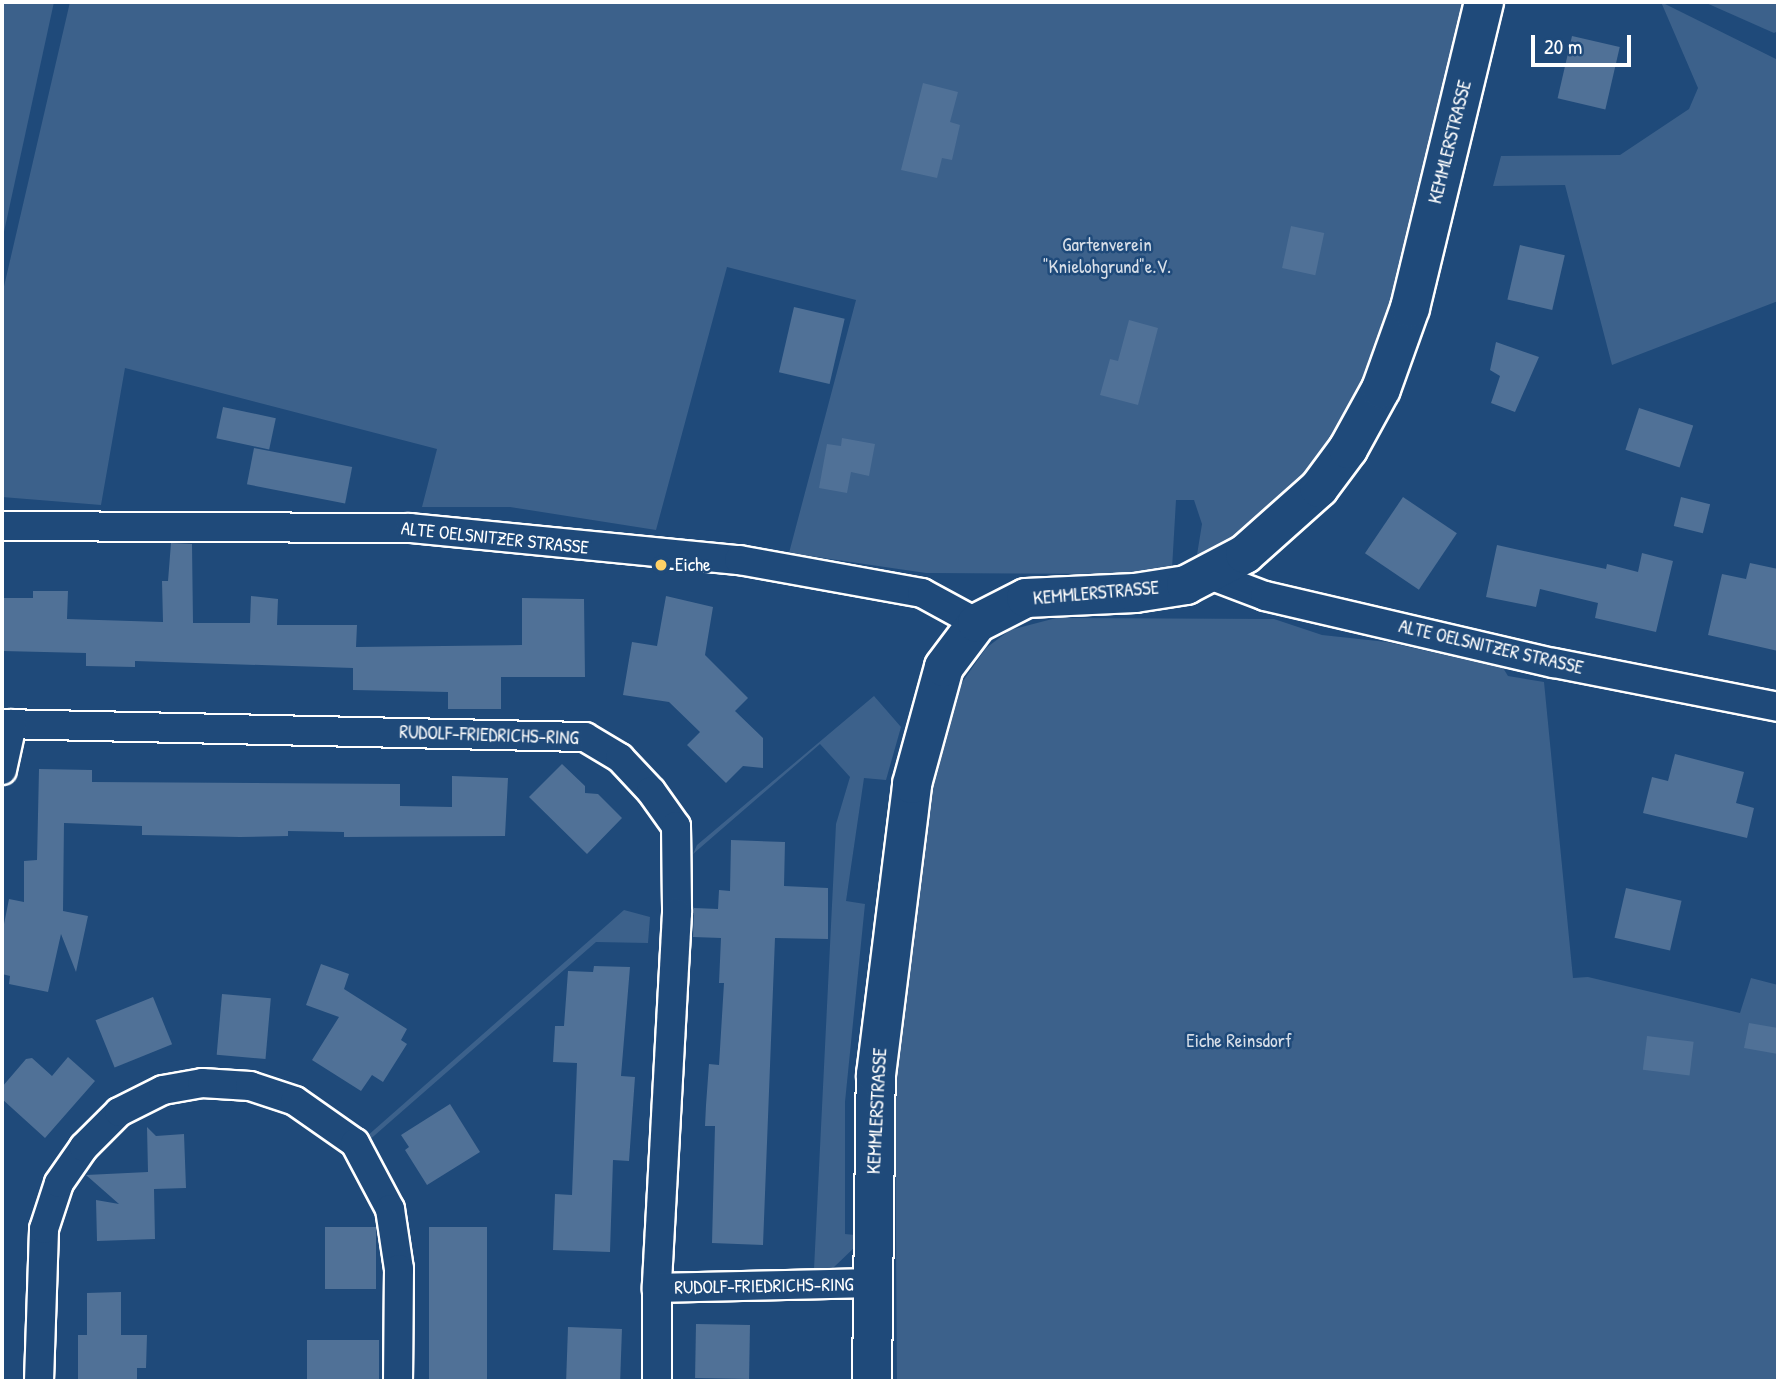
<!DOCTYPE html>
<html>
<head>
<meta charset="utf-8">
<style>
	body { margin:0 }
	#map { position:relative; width:1780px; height:1383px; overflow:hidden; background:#1f4a7a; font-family:"Patrick Hand",sans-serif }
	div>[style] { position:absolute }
	.green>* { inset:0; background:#3c618b }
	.building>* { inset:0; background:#507197; transform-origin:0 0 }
	.roads { filter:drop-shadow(2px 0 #fff) drop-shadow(-2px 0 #fff) drop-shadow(0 2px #fff) drop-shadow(0 -2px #fff) }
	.street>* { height:28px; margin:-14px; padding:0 14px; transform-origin:14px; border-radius:14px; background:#1f4a7a }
	.secondary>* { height:38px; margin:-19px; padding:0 19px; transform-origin:19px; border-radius:19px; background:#1f4a7a }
	.dots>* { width:19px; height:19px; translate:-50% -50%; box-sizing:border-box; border:4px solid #1f4a7a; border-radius:50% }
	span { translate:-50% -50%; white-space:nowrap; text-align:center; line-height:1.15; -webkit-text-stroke:5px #1f4a7a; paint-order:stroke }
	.street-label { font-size:19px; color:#fff }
	.park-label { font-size:19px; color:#d8dfe8 }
	.poi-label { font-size:19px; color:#fff }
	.left { translate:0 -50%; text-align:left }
	.frame { position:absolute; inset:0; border:4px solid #fff; pointer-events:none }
	.scale { position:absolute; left:1531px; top:35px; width:100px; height:32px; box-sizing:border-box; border:4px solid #fff; border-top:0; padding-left:9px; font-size:21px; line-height:24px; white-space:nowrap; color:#fff; -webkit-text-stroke:5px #1f4a7a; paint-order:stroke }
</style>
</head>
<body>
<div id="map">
	<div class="green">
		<div style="clip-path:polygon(2px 2px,54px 2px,2px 241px)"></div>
		<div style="clip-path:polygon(70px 2px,1472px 2px,1372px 379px,1341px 438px,1294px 493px,1235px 540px,1196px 561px,1202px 524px,1194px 500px,1176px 500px,1172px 569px,1126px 574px,926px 573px,789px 553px,856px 300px,727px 267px,656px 530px,510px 507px,422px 507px,437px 449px,125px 368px,101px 505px,2px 497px,2px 295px)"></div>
		<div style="clip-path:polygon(1661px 2px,1778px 60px,1778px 301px,1612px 365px,1565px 185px,1493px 186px,1501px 156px,1620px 155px,1689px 109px,1698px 88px)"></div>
		<div style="clip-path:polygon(1704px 2px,1778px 2px,1778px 31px,1774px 33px)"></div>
		<div style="clip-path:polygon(1056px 618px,1274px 619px,1322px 635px,1387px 642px,1503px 668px,1508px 676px,1544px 682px,1573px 978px,1588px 977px,1740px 1013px,1751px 978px,1778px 985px,1778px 1381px,897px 1381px,895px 1095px,913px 880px,938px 747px,961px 684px,986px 648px,1010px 630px)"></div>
		<div style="clip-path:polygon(874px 696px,901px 727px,886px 780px,864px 778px,846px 901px,865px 904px,845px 1102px,845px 1234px,855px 1235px,856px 1246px,833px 1268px,814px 1269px,836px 824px,850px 777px,820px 744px,693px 854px,697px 845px)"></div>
		<div style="clip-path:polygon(624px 910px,650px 917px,648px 943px,596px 942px,367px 1142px,366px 1137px)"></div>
	</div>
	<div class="building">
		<div style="left:1572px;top:36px;width:49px;height:64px;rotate:13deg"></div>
		<div style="clip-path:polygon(923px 83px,958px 92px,950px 122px,960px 125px,952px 160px,942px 158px,937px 178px,901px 170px)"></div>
		<div style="left:1291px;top:226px;width:34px;height:43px;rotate:12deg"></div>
		<div style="left:1520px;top:245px;width:46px;height:56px;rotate:13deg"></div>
		<div style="left:794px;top:307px;width:52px;height:67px;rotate:13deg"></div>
		<div style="clip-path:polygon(1129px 320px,1158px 328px,1138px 405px,1100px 395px,1110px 359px,1118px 361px)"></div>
		<div style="clip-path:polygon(1496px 342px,1539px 357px,1515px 412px,1491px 403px,1500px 376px,1490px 370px)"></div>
		<div style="left:223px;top:407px;width:54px;height:32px;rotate:12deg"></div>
		<div style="left:1639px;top:408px;width:57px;height:44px;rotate:18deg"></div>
		<div style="clip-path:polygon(842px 438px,875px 444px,869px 476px,851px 472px,847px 493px,819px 488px,827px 444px,841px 446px)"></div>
		<div style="left:254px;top:448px;width:100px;height:37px;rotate:11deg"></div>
		<div style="left:1403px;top:497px;width:65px;height:68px;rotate:34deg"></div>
		<div style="left:1681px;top:497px;width:30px;height:30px;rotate:14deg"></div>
		<div style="clip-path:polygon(171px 543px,192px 544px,193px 623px,250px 623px,251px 596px,278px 599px,277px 625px,357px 625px,356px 647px,522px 645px,522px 598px,584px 599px,585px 677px,501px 677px,501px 709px,448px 709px,448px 692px,353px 690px,353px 668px,135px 661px,135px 667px,86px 666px,86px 653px,2px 651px,2px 598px,33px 598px,33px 591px,68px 591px,67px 619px,163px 622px,162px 581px,168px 581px)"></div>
		<div style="clip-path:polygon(1497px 545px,1606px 569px,1607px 564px,1638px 572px,1642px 553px,1673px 561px,1656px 632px,1595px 618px,1598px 603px,1540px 589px,1536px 607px,1486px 597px)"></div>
		<div style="clip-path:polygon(1750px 563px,1778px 569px,1778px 651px,1708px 635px,1722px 574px,1746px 579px)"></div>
		<div style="clip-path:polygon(666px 596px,713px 607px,705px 655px,748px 698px,735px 711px,763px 738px,763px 768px,743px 766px,726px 783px,687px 745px,700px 732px,669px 702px,623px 695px,632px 642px,657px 646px)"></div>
		<div style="clip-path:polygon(1675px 754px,1744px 772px,1736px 803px,1754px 808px,1747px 838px,1643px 813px,1652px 777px,1668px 781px)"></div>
		<div style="clip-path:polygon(562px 764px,585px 786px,585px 793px,598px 794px,622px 818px,587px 854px,529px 797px)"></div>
		<div style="clip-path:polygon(39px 769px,92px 770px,92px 782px,400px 784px,400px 806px,452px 807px,452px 776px,508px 778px,505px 836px,344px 837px,344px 832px,288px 831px,288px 836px,240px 837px,142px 835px,142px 826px,64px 823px,63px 911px,88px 916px,76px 972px,61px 934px,48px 992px,9px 984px,10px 976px,2px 974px,2px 934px,9px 899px,24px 902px,24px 861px,37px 860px)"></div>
		<div style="clip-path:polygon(731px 840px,785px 842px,784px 886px,828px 888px,828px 939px,775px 938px,763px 1245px,712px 1243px,715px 1126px,705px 1126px,706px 1105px,709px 1064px,719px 1065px,724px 983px,719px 983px,721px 938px,693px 937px,694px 908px,718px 909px,719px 890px,730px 891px)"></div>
		<div style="left:1626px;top:888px;width:57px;height:51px;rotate:13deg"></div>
		<div style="clip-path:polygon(321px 964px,349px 974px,344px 989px,407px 1029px,401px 1040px,407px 1044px,383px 1082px,372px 1075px,361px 1091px,312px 1060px,339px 1017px,306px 1005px)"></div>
		<div style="clip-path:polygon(594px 966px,630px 967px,621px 1076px,635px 1077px,629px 1161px,613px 1160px,610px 1252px,553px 1250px,555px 1194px,572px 1195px,577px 1063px,553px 1062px,555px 1026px,564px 1026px,568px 971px,593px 972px)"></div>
		<div style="left:222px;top:994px;width:49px;height:61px;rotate:5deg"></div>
		<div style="left:153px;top:997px;width:51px;height:62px;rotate:68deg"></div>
		<div style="clip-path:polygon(1749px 1023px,1778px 1028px,1778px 1054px,1744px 1048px)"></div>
		<div style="left:1647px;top:1036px;width:47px;height:34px;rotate:7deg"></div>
		<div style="clip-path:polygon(68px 1057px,95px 1081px,45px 1138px,2px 1099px,2px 1087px,26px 1059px,32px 1058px,52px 1076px)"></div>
		<div style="clip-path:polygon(450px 1104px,480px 1152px,427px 1185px,405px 1150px,409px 1147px,401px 1135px)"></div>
		<div style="clip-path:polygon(147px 1127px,156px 1136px,184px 1134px,186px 1188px,154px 1189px,155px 1239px,97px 1241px,96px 1200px,119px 1204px,86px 1175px,148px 1172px)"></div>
		<div style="left:325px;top:1227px;width:51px;height:62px"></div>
		<div style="left:429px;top:1227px;width:58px;height:154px"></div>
		<div style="clip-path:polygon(121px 1292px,121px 1335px,147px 1335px,146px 1368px,137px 1368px,137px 1381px,78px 1381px,78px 1335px,87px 1335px,87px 1293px)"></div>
		<div style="left:696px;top:1324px;width:54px;height:54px;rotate:1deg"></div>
		<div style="left:568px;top:1327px;width:54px;height:54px;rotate:2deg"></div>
		<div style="left:307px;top:1340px;width:72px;height:41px"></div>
	</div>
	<div class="roads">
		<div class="street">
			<div style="left:2px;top:526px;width:408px;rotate:0.3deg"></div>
			<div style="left:410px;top:528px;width:331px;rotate:5.6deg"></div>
			<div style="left:739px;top:560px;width:186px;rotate:10.2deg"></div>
			<div style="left:922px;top:593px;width:63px;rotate:28.6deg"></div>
			<div style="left:1207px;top:574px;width:62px;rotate:20.8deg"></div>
			<div style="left:1265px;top:596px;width:297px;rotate:13.1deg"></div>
			<div style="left:1554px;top:663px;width:228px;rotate:11.1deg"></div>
			<div style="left:2px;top:724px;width:583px;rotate:1.28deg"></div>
			<div style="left:585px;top:737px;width:41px;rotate:31deg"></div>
			<div style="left:620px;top:758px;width:45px;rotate:46.8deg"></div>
			<div style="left:651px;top:791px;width:43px;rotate:54.5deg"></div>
			<div style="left:676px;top:826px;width:87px;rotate:89.3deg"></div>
			<div style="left:677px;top:913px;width:376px;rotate:93.1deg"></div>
			<div style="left:657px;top:1288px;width:214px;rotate:-1.3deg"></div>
			<div style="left:2px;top:770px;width:47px;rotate:-77.7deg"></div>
			<div style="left:39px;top:1381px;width:152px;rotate:-88.1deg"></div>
			<div style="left:44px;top:1229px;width:48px;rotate:-71.9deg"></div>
			<div style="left:59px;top:1183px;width:44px;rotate:-55.2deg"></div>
			<div style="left:84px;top:1147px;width:49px;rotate:-45deg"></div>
			<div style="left:119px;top:1112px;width:49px;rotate:-26.6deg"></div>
			<div style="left:163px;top:1090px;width:40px;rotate:-10deg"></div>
			<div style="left:202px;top:1083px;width:48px;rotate:3.6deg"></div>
			<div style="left:250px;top:1086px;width:47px;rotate:18.4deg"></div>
			<div style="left:295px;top:1101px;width:73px;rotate:35deg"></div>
			<div style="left:355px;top:1143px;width:75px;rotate:62.1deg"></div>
			<div style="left:390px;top:1209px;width:61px;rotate:81.5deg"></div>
			<div style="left:399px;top:1269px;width:112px;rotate:90.5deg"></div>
			<div style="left:657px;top:1381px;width:93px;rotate:-90deg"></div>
		</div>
		<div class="secondary">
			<div style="left:872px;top:1381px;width:306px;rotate:-89.3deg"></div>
			<div style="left:876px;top:1075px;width:293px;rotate:-82.9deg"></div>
			<div style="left:912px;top:784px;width:121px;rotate:-74.7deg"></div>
			<div style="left:944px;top:667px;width:55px;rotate:-53.1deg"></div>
			<div style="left:977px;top:623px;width:55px;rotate:-27deg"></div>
			<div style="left:1026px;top:598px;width:109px;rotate:-2.6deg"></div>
			<div style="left:1135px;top:593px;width:52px;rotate:-8.9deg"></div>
			<div style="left:1186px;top:585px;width:67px;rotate:-27.7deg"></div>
			<div style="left:1245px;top:554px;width:99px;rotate:-41.7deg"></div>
			<div style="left:1319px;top:488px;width:49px;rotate:-53.4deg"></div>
			<div style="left:1348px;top:449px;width:68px;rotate:-61.2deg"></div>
			<div style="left:1381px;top:389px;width:86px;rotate:-70.3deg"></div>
			<div style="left:1410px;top:308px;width:315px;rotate:-76.4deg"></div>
		</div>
	</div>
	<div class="dots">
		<div style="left:661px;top:565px;background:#ffd166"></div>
	</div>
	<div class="street-label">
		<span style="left:1450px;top:142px;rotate:-76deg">KEMMLERSTRASSE</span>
		<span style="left:495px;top:538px;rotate:6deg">ALTE OELSNITZER STRASSE</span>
		<span style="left:1096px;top:593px;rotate:-5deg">KEMMLERSTRASSE</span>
		<span style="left:1491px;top:647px;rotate:13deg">ALTE OELSNITZER STRASSE</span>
		<span style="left:489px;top:735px;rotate:2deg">RUDOLF-FRIEDRICHS-RING</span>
		<span style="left:877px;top:1111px;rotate:-87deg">KEMMLERSTRASSE</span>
		<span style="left:764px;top:1286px;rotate:-1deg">RUDOLF-FRIEDRICHS-RING</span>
	</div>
	<div class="park-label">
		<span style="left:1107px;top:256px">Gartenverein<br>"Knielohgrund"e.V.</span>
		<span style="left:1239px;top:1041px">Eiche Reinsdorf</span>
	</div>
	<div class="poi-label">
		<span class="left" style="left:675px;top:565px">Eiche</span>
	</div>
	<div class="frame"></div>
	<div class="scale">20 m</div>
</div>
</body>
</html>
